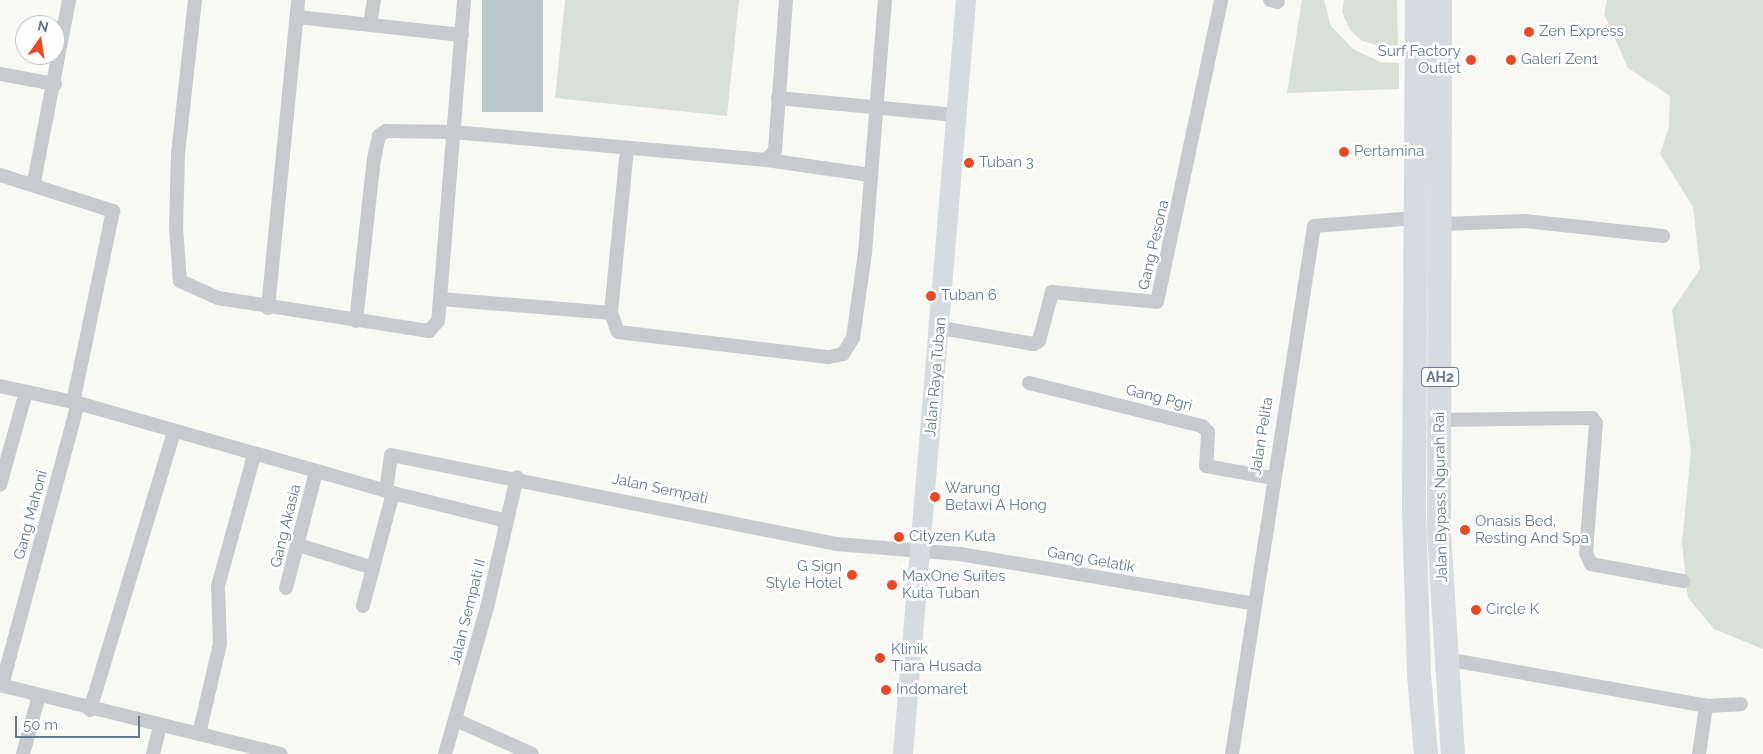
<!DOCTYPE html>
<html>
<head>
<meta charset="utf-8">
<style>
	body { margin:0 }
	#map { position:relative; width:1763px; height:754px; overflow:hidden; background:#f8f8f4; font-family:Raleway,sans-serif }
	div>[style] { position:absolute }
	.green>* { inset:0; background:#d9e0d5 }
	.water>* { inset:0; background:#bcc9cc; transform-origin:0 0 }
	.minor>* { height:14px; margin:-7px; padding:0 7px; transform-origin:7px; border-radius:7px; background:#c7cbce }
	.secondary>* { height:20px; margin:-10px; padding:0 10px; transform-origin:10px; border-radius:10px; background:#d6dbdf }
	.trunk>* { height:24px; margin:-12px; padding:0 12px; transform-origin:12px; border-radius:12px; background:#d6dbdf }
	.dots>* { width:14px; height:14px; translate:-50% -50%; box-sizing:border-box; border:2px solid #fff; border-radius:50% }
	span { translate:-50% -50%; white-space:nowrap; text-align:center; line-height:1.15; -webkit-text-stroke:5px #fff; paint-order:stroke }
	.shield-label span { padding:1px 4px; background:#fff; border:1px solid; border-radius:4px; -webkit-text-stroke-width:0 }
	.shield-label { font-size:14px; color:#657987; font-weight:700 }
	.poi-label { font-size:15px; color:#657987 }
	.left { translate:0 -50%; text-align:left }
	.right { translate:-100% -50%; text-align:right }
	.street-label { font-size:15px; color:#657987 }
	.north { position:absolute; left:15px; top:15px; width:50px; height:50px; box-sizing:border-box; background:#fff; border:1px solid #c1c9cf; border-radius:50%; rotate:13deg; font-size:14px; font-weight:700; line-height:20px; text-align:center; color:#657987 }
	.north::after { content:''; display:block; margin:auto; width:18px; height:22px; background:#eb4921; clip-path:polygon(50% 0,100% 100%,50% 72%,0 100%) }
	.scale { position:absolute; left:15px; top:716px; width:125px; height:22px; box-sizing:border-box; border:2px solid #657987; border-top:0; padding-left:6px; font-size:15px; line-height:18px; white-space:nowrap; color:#657987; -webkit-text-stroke:4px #fff; paint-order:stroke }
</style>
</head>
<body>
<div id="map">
	<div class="green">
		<div style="clip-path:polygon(565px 0,739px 0,727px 116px,555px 98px)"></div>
		<div style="clip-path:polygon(1302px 0,1324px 0,1331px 26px,1353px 49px,1380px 62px,1399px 63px,1399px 89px,1287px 93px)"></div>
		<div style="clip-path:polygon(1344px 0,1397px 0,1398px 51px,1362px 41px,1350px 30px,1342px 12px)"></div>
		<div style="clip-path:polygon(1607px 0,1763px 0,1763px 649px,1714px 629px,1688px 598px,1682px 543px,1691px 451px,1672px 310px,1700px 269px,1693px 207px,1660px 154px,1669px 126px,1670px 96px,1628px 68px,1604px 14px)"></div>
	</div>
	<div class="water">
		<div style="left:482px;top:0;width:61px;height:112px"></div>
	</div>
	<div class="minor">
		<div style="left:195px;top:0;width:154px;rotate:96.3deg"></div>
		<div style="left:178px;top:153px;width:74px;rotate:91.5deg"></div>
		<div style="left:176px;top:227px;width:54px;rotate:85.8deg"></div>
		<div style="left:180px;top:281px;width:42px;rotate:24.1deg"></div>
		<div style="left:218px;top:298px;width:214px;rotate:8.9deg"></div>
		<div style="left:429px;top:331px;width:13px;rotate:-48deg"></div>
		<div style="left:438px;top:321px;width:22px;rotate:-85deg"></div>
		<div style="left:440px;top:299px;width:300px;rotate:-85.4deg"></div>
		<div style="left:1270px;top:0;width:8px;rotate:14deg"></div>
		<div style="left:297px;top:17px;width:166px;rotate:6.2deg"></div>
		<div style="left:370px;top:25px;width:25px;rotate:-81deg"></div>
		<div style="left:0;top:74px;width:56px;rotate:10.3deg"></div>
		<div style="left:778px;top:98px;width:178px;rotate:5.5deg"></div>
		<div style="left:627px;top:149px;width:165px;rotate:95.6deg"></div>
		<div style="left:611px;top:313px;width:20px;rotate:70deg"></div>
		<div style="left:618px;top:332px;width:212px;rotate:6.8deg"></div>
		<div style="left:829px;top:357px;width:14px;rotate:-12deg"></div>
		<div style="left:843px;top:354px;width:19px;rotate:-58deg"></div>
		<div style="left:853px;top:338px;width:86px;rotate:-82deg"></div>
		<div style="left:865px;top:253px;width:254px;rotate:-85.5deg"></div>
		<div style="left:767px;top:160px;width:13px;rotate:-51deg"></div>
		<div style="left:775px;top:150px;width:150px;rotate:-85.8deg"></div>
		<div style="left:0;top:175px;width:119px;rotate:17.7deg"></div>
		<div style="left:113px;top:211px;width:195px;rotate:101.8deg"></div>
		<div style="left:34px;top:182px;width:185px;rotate:-79.1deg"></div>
		<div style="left:1441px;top:224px;width:84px;rotate:-2deg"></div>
		<div style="left:1525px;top:221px;width:139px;rotate:6.2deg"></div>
		<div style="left:440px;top:299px;width:172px;rotate:4.7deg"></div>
		<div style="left:268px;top:308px;width:309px;rotate:-84.4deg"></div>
		<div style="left:356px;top:321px;width:163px;rotate:-83.7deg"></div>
		<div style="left:374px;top:159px;width:24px;rotate:-78deg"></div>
		<div style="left:379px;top:136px;width:9px;rotate:-36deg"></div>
		<div style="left:386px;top:131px;width:67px;rotate:0.9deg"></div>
		<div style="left:453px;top:132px;width:315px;rotate:5.1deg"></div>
		<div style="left:767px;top:160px;width:105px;rotate:8.2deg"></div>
		<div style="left:941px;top:328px;width:94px;rotate:9.8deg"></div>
		<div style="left:1034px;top:344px;width:6px;rotate:-31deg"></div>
		<div style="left:1039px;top:341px;width:51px;rotate:-75.1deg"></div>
		<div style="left:1052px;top:292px;width:105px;rotate:5.4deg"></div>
		<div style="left:1157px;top:302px;width:309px;rotate:-78deg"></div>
		<div style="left:1029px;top:383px;width:178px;rotate:14deg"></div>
		<div style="left:1202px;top:426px;width:8px;rotate:45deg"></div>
		<div style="left:1208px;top:432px;width:34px;rotate:93deg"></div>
		<div style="left:1206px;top:466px;width:67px;rotate:10.3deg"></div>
		<div style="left:0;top:386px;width:80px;rotate:12.3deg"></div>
		<div style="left:78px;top:403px;width:328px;rotate:15.9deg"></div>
		<div style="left:393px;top:493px;width:117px;rotate:104.9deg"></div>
		<div style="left:1440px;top:420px;width:152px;rotate:-0.8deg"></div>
		<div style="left:1592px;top:418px;width:6px;rotate:51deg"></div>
		<div style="left:1596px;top:423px;width:130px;rotate:94.4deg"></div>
		<div style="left:1586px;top:553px;width:12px;rotate:66deg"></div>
		<div style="left:1591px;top:564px;width:94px;rotate:10.5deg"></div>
		<div style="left:0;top:485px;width:97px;rotate:-74.4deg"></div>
		<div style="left:386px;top:491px;width:36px;rotate:-82deg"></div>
		<div style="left:391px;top:455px;width:454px;rotate:11.3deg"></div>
		<div style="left:836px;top:544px;width:124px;rotate:4.6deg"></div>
		<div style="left:960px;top:554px;width:299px;rotate:9.6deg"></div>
		<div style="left:393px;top:493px;width:117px;rotate:13.8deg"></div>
		<div style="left:298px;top:545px;width:78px;rotate:17deg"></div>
		<div style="left:286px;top:588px;width:120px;rotate:-75.5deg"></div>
		<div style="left:1446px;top:659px;width:264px;rotate:10.2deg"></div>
		<div style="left:0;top:685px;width:289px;rotate:13.8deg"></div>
		<div style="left:2px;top:685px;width:292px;rotate:-74.9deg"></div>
		<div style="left:1706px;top:706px;width:35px;rotate:-3deg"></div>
		<div style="left:90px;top:710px;width:290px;rotate:-73.2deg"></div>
		<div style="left:456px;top:720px;width:83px;rotate:24.1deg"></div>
		<div style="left:199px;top:734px;width:92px;rotate:-76.9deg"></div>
		<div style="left:220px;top:644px;width:58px;rotate:-92deg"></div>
		<div style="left:218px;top:586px;width:136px;rotate:-74.6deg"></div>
		<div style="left:23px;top:754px;width:61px;rotate:-74.8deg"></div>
		<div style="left:153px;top:754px;width:29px;rotate:-76deg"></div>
		<div style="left:445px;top:754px;width:152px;rotate:-74deg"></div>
		<div style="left:487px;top:608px;width:134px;rotate:-77.1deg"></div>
		<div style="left:1232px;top:754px;width:534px;rotate:-81.17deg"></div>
		<div style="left:1314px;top:226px;width:102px;rotate:-4.5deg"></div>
		<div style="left:1699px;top:754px;width:49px;rotate:-81.7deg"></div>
	</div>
	<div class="secondary">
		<div style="left:903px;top:754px;width:757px;rotate:-85.22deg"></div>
	</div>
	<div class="trunk">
		<div style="left:1417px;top:0;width:508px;rotate:90.34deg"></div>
		<div style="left:1414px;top:508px;width:167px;rotate:88.3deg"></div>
		<div style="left:1419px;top:675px;width:79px;rotate:84.9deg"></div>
		<div style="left:1440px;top:0;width:533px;rotate:90.11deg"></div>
		<div style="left:1439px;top:533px;width:221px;rotate:86.4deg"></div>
	</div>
	<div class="dots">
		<div style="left:1529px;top:32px;background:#eb4921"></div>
		<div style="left:1471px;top:60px;background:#eb4921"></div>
		<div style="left:1511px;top:60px;background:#eb4921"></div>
		<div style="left:1344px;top:152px;background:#eb4921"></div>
		<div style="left:969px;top:163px;background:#eb4921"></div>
		<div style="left:931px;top:296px;background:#eb4921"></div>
		<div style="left:935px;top:497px;background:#eb4921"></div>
		<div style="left:1465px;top:530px;background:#eb4921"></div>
		<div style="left:899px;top:537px;background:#eb4921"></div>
		<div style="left:852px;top:575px;background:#eb4921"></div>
		<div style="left:892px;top:585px;background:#eb4921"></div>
		<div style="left:1476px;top:610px;background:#eb4921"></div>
		<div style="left:880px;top:658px;background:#eb4921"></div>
		<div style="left:886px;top:690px;background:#eb4921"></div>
	</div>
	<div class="shield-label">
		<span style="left:1440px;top:377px">AH2</span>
	</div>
	<div class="poi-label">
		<span class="left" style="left:1539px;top:32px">Zen Express</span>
		<span class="right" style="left:1461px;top:60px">Surf Factory<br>Outlet</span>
		<span class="left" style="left:1521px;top:60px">Galeri Zen1</span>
		<span class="left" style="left:1354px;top:152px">Pertamina</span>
		<span class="left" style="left:979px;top:163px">Tuban 3</span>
		<span class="left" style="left:941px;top:296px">Tuban 6</span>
		<span class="left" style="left:945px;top:497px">Warung<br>Betawi A Hong</span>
		<span class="left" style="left:1475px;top:530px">Onasis Bed,<br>Resting And Spa</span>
		<span class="left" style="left:909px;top:537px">Cityzen Kuta</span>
		<span class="right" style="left:842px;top:575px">G Sign<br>Style Hotel</span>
		<span class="left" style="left:902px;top:585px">MaxOne Suites<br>Kuta Tuban</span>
		<span class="left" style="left:1486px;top:610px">Circle K</span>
		<span class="left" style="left:891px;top:658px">Klinik<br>Tiara Husada</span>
		<span class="left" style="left:896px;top:690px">Indomaret</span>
	</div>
	<div class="street-label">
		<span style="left:1154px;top:245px;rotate:-77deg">Gang Pesona</span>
		<span style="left:936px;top:377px;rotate:-85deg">Jalan Raya Tuban</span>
		<span style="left:1159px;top:398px;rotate:14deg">Gang Pgri</span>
		<span style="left:1262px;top:436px;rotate:-81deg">Jalan Pelita</span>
		<span style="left:660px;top:489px;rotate:12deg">Jalan Sempati</span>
		<span style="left:1441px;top:497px;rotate:-91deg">Jalan Bypass Ngurah Rai</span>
		<span style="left:31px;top:515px;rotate:-75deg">Gang Mahoni</span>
		<span style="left:286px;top:526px;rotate:-76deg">Gang Akasia</span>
		<span style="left:1091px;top:560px;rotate:10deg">Gang Gelatik</span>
		<span style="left:468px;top:612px;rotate:-76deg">Jalan Sempati II</span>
	</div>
	<div class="north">N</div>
	<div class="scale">50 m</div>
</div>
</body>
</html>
